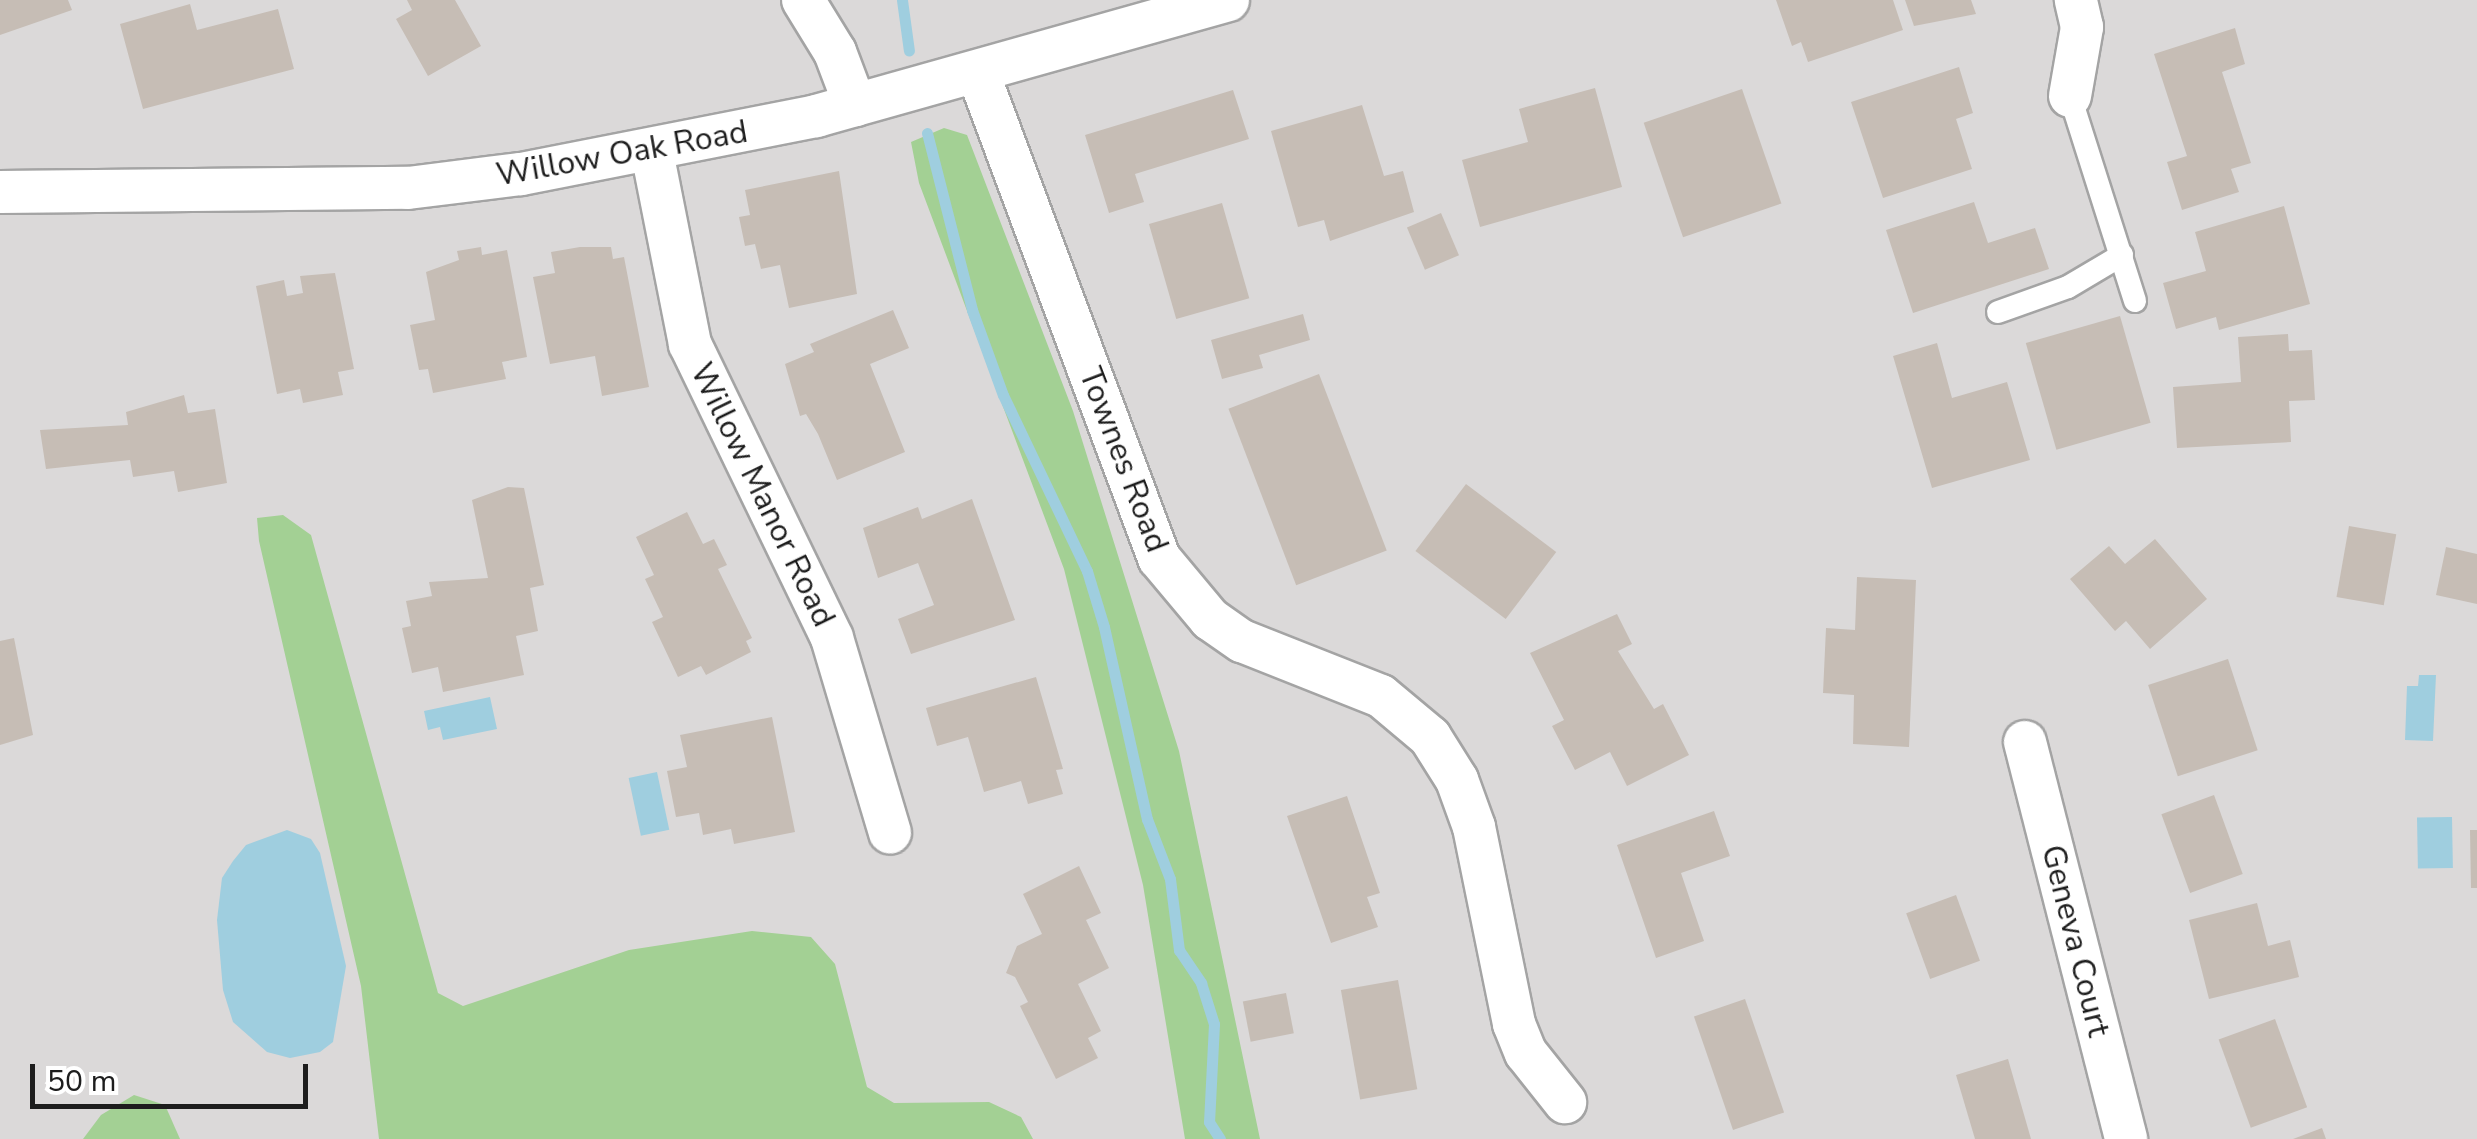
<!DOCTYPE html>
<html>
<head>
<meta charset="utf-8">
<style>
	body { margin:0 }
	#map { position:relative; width:2477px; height:1139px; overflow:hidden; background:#efebe2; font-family:"Nunito Sans",sans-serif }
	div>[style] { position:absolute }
	.residential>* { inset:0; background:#dbd9d9; transform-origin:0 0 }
	.forest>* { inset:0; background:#a3d094 }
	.water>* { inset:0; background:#9fcedf; transform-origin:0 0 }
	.stream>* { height:11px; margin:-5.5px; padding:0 5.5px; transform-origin:5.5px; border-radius:5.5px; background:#9fcedf }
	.building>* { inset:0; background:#c6bdb5; transform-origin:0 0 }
	.roads { filter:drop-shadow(2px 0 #a4a4a4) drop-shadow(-2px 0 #a4a4a4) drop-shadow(0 2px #a4a4a4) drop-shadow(0 -2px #a4a4a4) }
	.lane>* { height:22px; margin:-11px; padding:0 11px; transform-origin:11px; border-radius:11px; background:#fff }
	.street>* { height:42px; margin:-21px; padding:0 21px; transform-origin:21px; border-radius:21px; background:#fff }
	span { translate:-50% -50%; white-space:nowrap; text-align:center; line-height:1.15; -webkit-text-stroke:9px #fff; paint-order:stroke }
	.street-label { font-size:32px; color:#1d1d1d }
	.scale { position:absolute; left:30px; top:1064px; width:278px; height:45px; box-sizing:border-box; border:5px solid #1d1d1d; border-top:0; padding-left:12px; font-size:30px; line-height:35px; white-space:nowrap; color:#1d1d1d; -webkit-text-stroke:8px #fff; paint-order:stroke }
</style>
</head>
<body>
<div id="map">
	<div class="residential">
		<div style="left:0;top:0;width:2477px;height:1139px"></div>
	</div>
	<div class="forest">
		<div style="clip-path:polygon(944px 128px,967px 135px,1073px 411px,1179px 751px,1260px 1139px,1185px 1139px,1143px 885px,1064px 569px,919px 183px,911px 142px)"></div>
		<div style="clip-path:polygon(283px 515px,311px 535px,438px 993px,463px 1006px,629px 950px,752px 931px,811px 937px,835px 964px,867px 1087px,894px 1103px,989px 1102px,1021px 1117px,1033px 1139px,379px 1139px,361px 986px,259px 541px,257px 518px)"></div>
		<div style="clip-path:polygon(134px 1095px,165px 1105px,180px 1139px,83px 1139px,101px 1115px)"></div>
	</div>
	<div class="water">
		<div style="clip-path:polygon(2419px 675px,2436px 675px,2433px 741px,2405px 740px,2407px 686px,2418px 686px)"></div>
		<div style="clip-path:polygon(490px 697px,497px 729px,443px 740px,440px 727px,428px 730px,424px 711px)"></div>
		<div style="left:657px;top:772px;width:59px;height:29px;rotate:78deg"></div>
		<div style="left:2452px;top:817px;width:51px;height:35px;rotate:89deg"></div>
		<div style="clip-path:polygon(287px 830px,311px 839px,320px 853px,346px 966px,333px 1042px,320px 1052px,290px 1058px,267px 1052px,233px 1022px,223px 990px,217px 920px,222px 878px,233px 861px,246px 845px)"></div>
	</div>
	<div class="stream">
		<div style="left:902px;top:0;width:51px;rotate:82.2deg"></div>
		<div style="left:927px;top:133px;width:183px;rotate:75.7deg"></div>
		<div style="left:972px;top:310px;width:90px;rotate:70deg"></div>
		<div style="left:1003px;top:395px;width:195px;rotate:64.5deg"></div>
		<div style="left:1087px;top:571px;width:59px;rotate:73.1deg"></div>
		<div style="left:1104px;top:627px;width:197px;rotate:77.4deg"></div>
		<div style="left:1147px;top:819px;width:64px;rotate:69deg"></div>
		<div style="left:1170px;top:879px;width:72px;rotate:82.8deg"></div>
		<div style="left:1179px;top:950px;width:40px;rotate:56deg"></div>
		<div style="left:1201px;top:983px;width:43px;rotate:72.4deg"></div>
		<div style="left:1214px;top:1024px;width:98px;rotate:92.9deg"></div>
		<div style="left:1209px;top:1122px;width:20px;rotate:57deg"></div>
	</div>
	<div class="building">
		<div style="clip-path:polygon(0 0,68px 0,72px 10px,0 35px)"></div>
		<div style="clip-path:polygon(407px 0,455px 0,481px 46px,428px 76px,396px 19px,412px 10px)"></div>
		<div style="clip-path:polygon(1776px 0,1893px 0,1903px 30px,1808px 62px,1801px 42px,1792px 46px)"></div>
		<div style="clip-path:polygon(1905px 0,1971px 0,1976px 14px,1914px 26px)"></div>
		<div style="clip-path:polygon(190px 4px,197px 30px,278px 9px,294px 69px,143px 109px,120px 24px)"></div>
		<div style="clip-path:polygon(2235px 28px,2245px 64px,2222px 72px,2251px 163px,2231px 169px,2239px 192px,2182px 210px,2167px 162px,2187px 156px,2154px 54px)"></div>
		<div style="clip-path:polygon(1959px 67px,1973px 113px,1956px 119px,1972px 169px,1883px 198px,1851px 102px)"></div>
		<div style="clip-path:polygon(1595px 88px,1622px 187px,1480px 227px,1462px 160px,1528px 142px,1519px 109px)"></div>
		<div style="left:1742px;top:89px;width:121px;height:104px;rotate:71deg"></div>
		<div style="clip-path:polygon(1233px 90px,1249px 139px,1135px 174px,1144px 202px,1109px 213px,1085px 135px)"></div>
		<div style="clip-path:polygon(1362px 105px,1384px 176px,1403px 171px,1414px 212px,1330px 241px,1324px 220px,1298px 227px,1271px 131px)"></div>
		<div style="clip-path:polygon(839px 171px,857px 294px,789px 308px,780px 265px,761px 269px,755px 244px,745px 246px,739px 217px,750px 215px,745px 190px)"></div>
		<div style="clip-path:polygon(1974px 202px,1988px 243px,2035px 228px,2049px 269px,1913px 313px,1886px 230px)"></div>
		<div style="left:1222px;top:203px;width:99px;height:76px;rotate:74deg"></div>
		<div style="clip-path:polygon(2284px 206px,2310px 304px,2219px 330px,2216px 317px,2176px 329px,2163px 283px,2206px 271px,2195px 232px)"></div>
		<div style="left:1441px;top:213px;width:46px;height:37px;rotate:67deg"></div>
		<div style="clip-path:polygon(481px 247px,482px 255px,507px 250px,527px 357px,502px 362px,506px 379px,433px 393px,428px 369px,419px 370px,410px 325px,435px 320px,426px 272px,459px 260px,457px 251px)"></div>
		<div style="clip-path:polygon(580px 247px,611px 247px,613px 259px,624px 257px,649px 387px,602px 396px,595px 356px,550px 364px,533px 277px,555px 273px,551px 252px)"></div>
		<div style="clip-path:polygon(335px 273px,354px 369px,338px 372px,343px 395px,303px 403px,300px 389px,277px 394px,256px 286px,284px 280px,287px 296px,303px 293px,300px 276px)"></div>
		<div style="clip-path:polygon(893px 310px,909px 348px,870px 364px,905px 452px,837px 480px,818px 434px,806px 414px,800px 416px,785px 364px,814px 352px,810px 344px)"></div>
		<div style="clip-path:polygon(1303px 314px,1310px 340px,1259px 355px,1263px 368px,1222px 379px,1211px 340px)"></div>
		<div style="left:2120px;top:316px;width:111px;height:98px;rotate:74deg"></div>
		<div style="clip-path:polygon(2288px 334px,2289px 351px,2312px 350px,2315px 400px,2289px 401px,2291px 442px,2177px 448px,2173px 387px,2241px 382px,2238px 337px)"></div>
		<div style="clip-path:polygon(1937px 343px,1952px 398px,2007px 382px,2030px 460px,1932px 488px,1893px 356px)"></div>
		<div style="left:1319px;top:374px;width:189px;height:97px;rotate:69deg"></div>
		<div style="clip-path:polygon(184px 395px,188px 413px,215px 409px,227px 483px,178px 492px,174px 471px,133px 477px,130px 460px,46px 469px,40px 430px,128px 425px,126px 412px)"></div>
		<div style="left:1466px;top:484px;width:113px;height:84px;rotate:37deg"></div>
		<div style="clip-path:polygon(508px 487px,524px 488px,544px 585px,530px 588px,538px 631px,516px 636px,524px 675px,443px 692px,438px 667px,412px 673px,402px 628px,411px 626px,406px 601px,432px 596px,429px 582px,488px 578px,472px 500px)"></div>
		<div style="clip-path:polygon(972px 499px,1015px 620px,911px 654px,898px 619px,934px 605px,918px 563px,878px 578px,863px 528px,918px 507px,922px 519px)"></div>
		<div style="clip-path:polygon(687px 512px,703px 544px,714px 539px,727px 565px,718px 569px,752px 638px,746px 641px,751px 652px,706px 675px,701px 666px,678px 677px,652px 622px,663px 617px,645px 579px,654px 575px,636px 537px)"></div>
		<div style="left:2349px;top:526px;width:48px;height:72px;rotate:10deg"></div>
		<div style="clip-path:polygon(2155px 539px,2207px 599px,2150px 649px,2126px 621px,2115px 631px,2070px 579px,2109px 546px,2125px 564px)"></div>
		<div style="clip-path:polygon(2446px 547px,2477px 554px,2477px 604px,2436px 595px)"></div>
		<div style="clip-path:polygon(1857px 577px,1916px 580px,1909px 747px,1853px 744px,1854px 695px,1823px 693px,1826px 628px,1855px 630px)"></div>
		<div style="clip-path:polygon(1617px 614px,1632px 644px,1618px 651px,1654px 709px,1663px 704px,1689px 755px,1627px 786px,1610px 752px,1575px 770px,1552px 726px,1564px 720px,1530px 653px)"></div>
		<div style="clip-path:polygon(14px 638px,33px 735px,0 745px,0 641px)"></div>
		<div style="left:2228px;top:659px;width:96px;height:84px;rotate:72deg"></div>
		<div style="clip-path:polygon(1036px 677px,1063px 769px,1056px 770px,1063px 794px,1028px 804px,1021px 781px,984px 792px,968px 737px,937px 746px,926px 708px)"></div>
		<div style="clip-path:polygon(772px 717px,795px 832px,734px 844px,731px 829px,703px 835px,699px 813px,676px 817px,667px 771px,687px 767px,680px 735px)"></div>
		<div style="left:2214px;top:795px;width:84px;height:56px;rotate:70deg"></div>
		<div style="clip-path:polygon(1347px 796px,1380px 893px,1367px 897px,1378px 927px,1331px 943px,1287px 816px)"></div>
		<div style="clip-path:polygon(1714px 811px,1730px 856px,1681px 873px,1704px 941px,1656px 958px,1617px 845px)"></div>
		<div style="clip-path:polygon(2470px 830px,2477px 830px,2477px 888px,2471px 888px)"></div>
		<div style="clip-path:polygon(1079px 866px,1101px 913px,1086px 920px,1109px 968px,1078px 984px,1101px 1031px,1088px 1038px,1098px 1058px,1056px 1079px,1020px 1006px,1028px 1002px,1015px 977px,1006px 973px,1017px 946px,1042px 934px,1023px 894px)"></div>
		<div style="left:1956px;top:895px;width:70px;height:53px;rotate:70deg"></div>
		<div style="clip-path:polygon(2257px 903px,2268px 946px,2290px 940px,2299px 977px,2209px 999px,2189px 920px)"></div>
		<div style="left:1398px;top:980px;width:111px;height:58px;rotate:80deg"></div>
		<div style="left:1286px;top:993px;width:41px;height:44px;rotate:79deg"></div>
		<div style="left:1745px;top:999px;width:120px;height:54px;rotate:71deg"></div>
		<div style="left:2275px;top:1019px;width:94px;height:60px;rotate:70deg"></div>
		<div style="clip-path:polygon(2008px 1059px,2031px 1139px,1975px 1139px,1956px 1075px)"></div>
		<div style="clip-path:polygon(2322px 1128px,2326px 1139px,2293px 1139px)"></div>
	</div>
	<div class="roads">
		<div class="lane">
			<div style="left:2070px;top:96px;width:215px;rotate:72.4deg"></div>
			<div style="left:1998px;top:312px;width:74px;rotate:-19.7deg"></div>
			<div style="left:2068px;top:287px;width:63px;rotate:-30.7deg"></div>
		</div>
		<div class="street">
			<div style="left:803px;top:0;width:61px;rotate:58.4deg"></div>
			<div style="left:835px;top:52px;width:57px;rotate:69.3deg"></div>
			<div style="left:978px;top:73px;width:518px;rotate:69.53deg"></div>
			<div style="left:1159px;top:558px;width:80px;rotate:50.1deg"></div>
			<div style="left:1210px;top:619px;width:39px;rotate:35deg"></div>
			<div style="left:1242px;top:641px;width:149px;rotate:21.6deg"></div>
			<div style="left:1381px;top:696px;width:64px;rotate:39.9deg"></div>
			<div style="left:1430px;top:737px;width:51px;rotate:57.9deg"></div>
			<div style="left:1457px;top:780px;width:50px;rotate:70.1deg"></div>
			<div style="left:1474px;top:827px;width:201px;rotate:78.5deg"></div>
			<div style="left:1514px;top:1024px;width:31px;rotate:68deg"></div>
			<div style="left:1526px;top:1053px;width:63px;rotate:51.5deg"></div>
			<div style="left:2070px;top:96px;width:70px;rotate:-80.1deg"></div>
			<div style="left:2082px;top:27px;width:28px;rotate:-103deg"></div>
			<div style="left:652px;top:152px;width:196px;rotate:78.8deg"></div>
			<div style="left:690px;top:344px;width:326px;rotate:64.2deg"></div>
			<div style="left:832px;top:638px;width:203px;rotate:73.4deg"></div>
			<div style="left:0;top:192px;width:408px;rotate:-0.6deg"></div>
			<div style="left:408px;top:188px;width:114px;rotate:-7.1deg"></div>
			<div style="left:521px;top:174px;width:301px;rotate:-11.1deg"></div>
			<div style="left:816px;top:116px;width:428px;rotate:-15.7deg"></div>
			<div style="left:2025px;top:742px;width:410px;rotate:75.7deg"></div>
		</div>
	</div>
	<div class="street-label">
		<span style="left:622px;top:154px;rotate:-10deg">Willow Oak Road</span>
		<span style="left:1123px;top:460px;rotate:69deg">Townes Road</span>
		<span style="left:762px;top:495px;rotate:64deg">Willow Manor Road</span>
		<span style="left:2075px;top:941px;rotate:76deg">Geneva Court</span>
	</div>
	<div class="scale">50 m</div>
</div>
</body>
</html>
